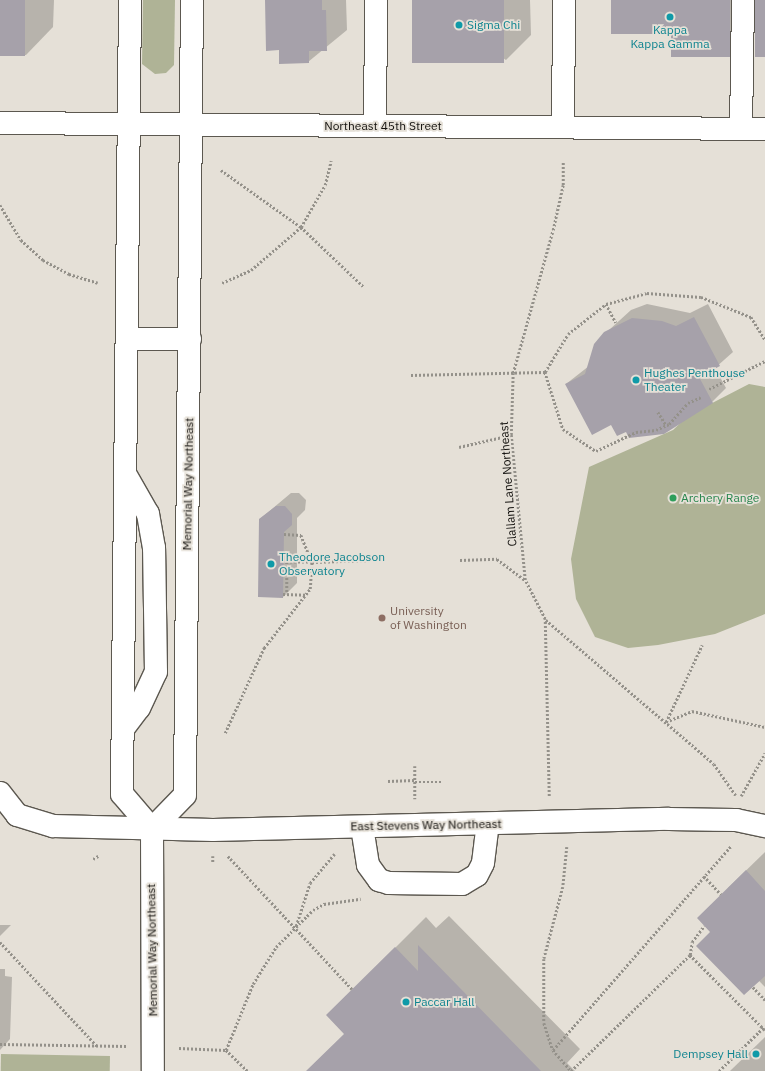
<!DOCTYPE html>
<html>
<head>
<meta charset="utf-8">
<style>
	body { margin:0 }
	#map { position:relative; width:765px; height:1071px; overflow:hidden; background:#e5e0d7; font-family:"IBM Plex Sans",sans-serif }
	div>[style] { position:absolute }
	.green>* { inset:0; background:#afb396; transform-origin:0 0 }
	.shadow>* { inset:0; background:#0003 }
	.building>* { inset:0; background:#a6a1aa; transform-origin:0 0 }
	.path>* { height:2.5px; margin-top:-1.25px; transform-origin:0; background:repeating-linear-gradient(90deg,#94918a 0 2px,transparent 0 4px) }
	.roads { filter:drop-shadow(1px 0 #5c5850) drop-shadow(-1px 0 #5c5850) drop-shadow(0 1px #5c5850) drop-shadow(0 -1px #5c5850) }
	.minor>* { height:22px; margin:-11px; padding:0 11px; transform-origin:11px; border-radius:11px; background:#fff }
	.major>* { height:22px; margin:-11px; padding:0 11px; transform-origin:11px; border-radius:11px; background:#fff }
	.dots>* { width:11px; height:11px; translate:-50% -50%; box-sizing:border-box; border:2px solid #e5e0d7; border-radius:50% }
	span { translate:-50% -50%; white-space:nowrap; text-align:center; line-height:1.15; -webkit-text-stroke:3.5px #e5e0d7; paint-order:stroke }
	.culture-label { font-size:12px; color:#0d838f }
	.left { translate:0 -50%; text-align:left }
	.right { translate:-100% -50%; text-align:right }
	.street-label { font-size:12px; color:#13110e }
	.leisure-label { font-size:12px; color:#27864d }
	.education-label { font-size:12px; color:#785e54 }
</style>
</head>
<body>
<div id="map">
	<div class="green">
		<div style="clip-path:polygon(143px 0,175px 0,174px 65px,166px 73px,155px 74px,142px 64px)"></div>
		<div style="clip-path:polygon(749px 384px,765px 387px,765px 614px,715px 634px,658px 645px,628px 648px,595px 637px,576px 599px,571px 559px,589px 467px,673px 430px,689px 415px)"></div>
		<div style="left:1px;top:1054px;width:109px;height:17px;rotate:1deg"></div>
	</div>
	<div class="shadow">
		<div style="clip-path:polygon(0 0,54px 0,53px 27px,26px 55px,0 55px)"></div>
		<div style="clip-path:polygon(266px 0,346px 0,347px 30px,308px 62px,280px 49px)"></div>
		<div style="clip-path:polygon(413px 0,530px 0,531px 35px,506px 60px)"></div>
		<div style="clip-path:polygon(612px 0,753px 0,752px 33px,729px 56px,672px 33px)"></div>
		<div style="clip-path:polygon(647px 304px,690px 313px,708px 304px,733px 352px,715px 368px,726px 388px,712px 402px,626px 431px,611px 423px,566px 384px,589px 366px,609px 330px,631px 310px)"></div>
		<div style="clip-path:polygon(291px 493px,299px 493px,306px 500px,305px 510px,297px 518px,297px 583px,283px 597px,260px 519px)"></div>
		<div style="clip-path:polygon(765px 852px,765px 987px,712px 932px,728px 888px)"></div>
		<div style="clip-path:polygon(449px 916px,580px 1049px,567px 1063px,575px 1071px,307px 1071px,345px 1034px,358px 985px,426px 917px,436px 928px)"></div>
		<div style="clip-path:polygon(0 925px,11px 925px,0 936px)"></div>
		<div style="clip-path:polygon(0 969px,5px 969px,5px 976px,12px 977px,10px 1039px,0 1050px)"></div>
		<div style="clip-path:polygon(765px 1037px,765px 1071px,730px 1071px)"></div>
	</div>
	<div class="building">
		<div style="left:0;top:0;width:25px;height:56px"></div>
		<div style="clip-path:polygon(265px 0,322px 0,322px 10px,326px 10px,327px 51px,309px 51px,309px 63px,279px 64px,279px 50px,266px 51px)"></div>
		<div style="left:412px;top:0;width:92px;height:63px"></div>
		<div style="clip-path:polygon(611px 0,730px 0,730px 57px,671px 57px,671px 34px,611px 34px)"></div>
		<div style="left:755px;top:0;width:10px;height:57px"></div>
		<div style="clip-path:polygon(694px 317px,720px 366px,699px 377px,713px 403px,664px 434px,629px 438px,626px 432px,617px 436px,611px 425px,592px 435px,565px 384px,585px 374px,594px 344px,604px 332px,632px 318px,662px 321px,676px 326px)"></div>
		<div style="clip-path:polygon(276px 506px,285px 506px,292px 514px,292px 525px,284px 532px,283px 598px,258px 597px,259px 519px)"></div>
		<div style="clip-path:polygon(746px 870px,765px 891px,765px 976px,744px 995px,696px 946px,710px 932px,697px 918px)"></div>
		<div style="clip-path:polygon(418px 945px,541px 1071px,306px 1071px,344px 1034px,326px 1015px,395px 947px,418px 971px)"></div>
	</div>
	<div class="path">
		<div style="left:221px;top:170px;width:98px;rotate:35.5deg"></div>
		<div style="left:301px;top:227px;width:86px;rotate:43.6deg"></div>
		<div style="left:0;top:205px;width:41px;rotate:59deg"></div>
		<div style="left:21px;top:240px;width:30px;rotate:42deg"></div>
		<div style="left:43px;top:260px;width:30px;rotate:28deg"></div>
		<div style="left:69px;top:274px;width:30px;rotate:17deg"></div>
		<div style="left:222px;top:283px;width:32px;rotate:-24deg"></div>
		<div style="left:251px;top:270px;width:66px;rotate:-40.7deg"></div>
		<div style="left:301px;top:227px;width:48px;rotate:-60.3deg"></div>
		<div style="left:325px;top:185px;width:25px;rotate:-76deg"></div>
		<div style="left:606px;top:304px;width:21px;rotate:62deg"></div>
		<div style="left:545px;top:372px;width:60px;rotate:72.5deg"></div>
		<div style="left:563px;top:429px;width:40px;rotate:34deg"></div>
		<div style="left:596px;top:451px;width:44px;rotate:-25.4deg"></div>
		<div style="left:636px;top:432px;width:20px;rotate:-6deg"></div>
		<div style="left:656px;top:430px;width:14px;rotate:-25deg"></div>
		<div style="left:669px;top:424px;width:28px;rotate:-48deg"></div>
		<div style="left:688px;top:403px;width:14px;rotate:-25deg"></div>
		<div style="left:411px;top:375px;width:134px;rotate:-1.3deg"></div>
		<div style="left:545px;top:372px;width:44px;rotate:-58.8deg"></div>
		<div style="left:568px;top:334px;width:48px;rotate:-38.3deg"></div>
		<div style="left:606px;top:304px;width:42px;rotate:-15deg"></div>
		<div style="left:647px;top:293px;width:54px;rotate:4.2deg"></div>
		<div style="left:701px;top:297px;width:54px;rotate:21.8deg"></div>
		<div style="left:751px;top:317px;width:26px;rotate:58deg"></div>
		<div style="left:709px;top:389px;width:63px;rotate:-26.6deg"></div>
		<div style="left:658px;top:412px;width:15px;rotate:58deg"></div>
		<div style="left:459px;top:447px;width:53px;rotate:-13deg"></div>
		<div style="left:284px;top:534px;width:17px;rotate:3deg"></div>
		<div style="left:301px;top:535px;width:29px;rotate:68deg"></div>
		<div style="left:312px;top:562px;width:60px;rotate:-1.9deg"></div>
		<div style="left:460px;top:560px;width:37px;rotate:-2deg"></div>
		<div style="left:497px;top:559px;width:35px;rotate:37deg"></div>
		<div style="left:283px;top:594px;width:23px;rotate:2deg"></div>
		<div style="left:546px;top:620px;width:221px;rotate:40.6deg"></div>
		<div style="left:714px;top:764px;width:38px;rotate:55deg"></div>
		<div style="left:666px;top:722px;width:28px;rotate:-23deg"></div>
		<div style="left:692px;top:711px;width:75px;rotate:12.4deg"></div>
		<div style="left:666px;top:722px;width:85px;rotate:-64.9deg"></div>
		<div style="left:225px;top:733px;width:94px;rotate:-65.4deg"></div>
		<div style="left:264px;top:648px;width:75px;rotate:-52.1deg"></div>
		<div style="left:310px;top:589px;width:27px;rotate:-86deg"></div>
		<div style="left:312px;top:562px;width:25px;rotate:180deg"></div>
		<div style="left:287px;top:562px;width:32px;rotate:90deg"></div>
		<div style="left:415px;top:766px;width:33px;rotate:90deg"></div>
		<div style="left:388px;top:781px;width:27px;rotate:-2deg"></div>
		<div style="left:415px;top:782px;width:28px"></div>
		<div style="left:549px;top:796px;width:177px;rotate:-91.3deg"></div>
		<div style="left:545px;top:619px;width:44px;rotate:-117.1deg"></div>
		<div style="left:525px;top:580px;width:146px;rotate:-95.5deg"></div>
		<div style="left:511px;top:435px;width:62px;rotate:-88.2deg"></div>
		<div style="left:513px;top:373px;width:148px;rotate:-74.4deg"></div>
		<div style="left:553px;top:230px;width:46px;rotate:-77.5deg"></div>
		<div style="left:563px;top:185px;width:24px;rotate:-90deg"></div>
		<div style="left:741px;top:796px;width:49px;rotate:-60.8deg"></div>
		<div style="left:567px;top:847px;width:40px;rotate:95.7deg"></div>
		<div style="left:563px;top:887px;width:74px;rotate:104.8deg"></div>
		<div style="left:544px;top:959px;width:64px;rotate:90deg"></div>
		<div style="left:544px;top:1023px;width:28px;rotate:72deg"></div>
		<div style="left:553px;top:1050px;width:28px;rotate:49deg"></div>
		<div style="left:213px;top:856px;width:6px;rotate:90deg"></div>
		<div style="left:228px;top:856px;width:182px;rotate:47deg"></div>
		<div style="left:93px;top:859px;width:6px;rotate:-31deg"></div>
		<div style="left:704px;top:876px;width:25px;rotate:47deg"></div>
		<div style="left:296px;top:926px;width:45px;rotate:-72deg"></div>
		<div style="left:310px;top:883px;width:38px;rotate:-50deg"></div>
		<div style="left:0;top:942px;width:142px;rotate:47deg"></div>
		<div style="left:690px;top:955px;width:106px;rotate:45deg"></div>
		<div style="left:753px;top:987px;width:18px;rotate:47deg"></div>
		<div style="left:0;top:1044px;width:127px;rotate:0.9deg"></div>
		<div style="left:179px;top:1048px;width:47px;rotate:2.4deg"></div>
		<div style="left:226px;top:1050px;width:30px;rotate:44deg"></div>
		<div style="left:226px;top:1050px;width:71px;rotate:-67.8deg"></div>
		<div style="left:253px;top:984px;width:44px;rotate:-58.1deg"></div>
		<div style="left:276px;top:947px;width:52px;rotate:-45deg"></div>
		<div style="left:313px;top:910px;width:13px;rotate:-29deg"></div>
		<div style="left:324px;top:904px;width:37px;rotate:-8deg"></div>
		<div style="left:553px;top:1050px;width:271px;rotate:-48.9deg"></div>
		<div style="left:571px;top:1071px;width:166px;rotate:-44.3deg"></div>
		<div style="left:690px;top:955px;width:13px;rotate:-81deg"></div>
		<div style="left:692px;top:942px;width:20px;rotate:-53deg"></div>
		<div style="left:719px;top:1071px;width:64px;rotate:-44.4deg"></div>
	</div>
	<div class="roads">
		<div class="minor">
			<div style="left:130px;top:0;width:794px;rotate:90.58deg"></div>
			<div style="left:122px;top:794px;width:46px;rotate:49.4deg"></div>
			<div style="left:152px;top:829px;width:242px;rotate:89.8deg"></div>
			<div style="left:375px;top:126px;width:126px;rotate:-89.5deg"></div>
			<div style="left:563px;top:126px;width:126px;rotate:-89.5deg"></div>
			<div style="left:741px;top:129px;width:129px;rotate:-89.1deg"></div>
			<div style="left:128px;top:339px;width:62px"></div>
			<div style="left:123px;top:729px;width:26px;rotate:-53deg"></div>
			<div style="left:139px;top:708px;width:40px;rotate:-65deg"></div>
			<div style="left:156px;top:672px;width:124px;rotate:-90.9deg"></div>
			<div style="left:154px;top:548px;width:35px;rotate:-100deg"></div>
			<div style="left:148px;top:514px;width:43px;rotate:-119.6deg"></div>
			<div style="left:0;top:793px;width:28px;rotate:52deg"></div>
			<div style="left:17px;top:815px;width:38px;rotate:17deg"></div>
			<div style="left:53px;top:826px;width:160px;rotate:1.4deg"></div>
			<div style="left:213px;top:830px;width:456px;rotate:-1.4deg"></div>
			<div style="left:669px;top:819px;width:67px;rotate:0.9deg"></div>
			<div style="left:736px;top:820px;width:30px;rotate:12deg"></div>
			<div style="left:362px;top:827px;width:38px;rotate:81deg"></div>
			<div style="left:368px;top:865px;width:19px;rotate:54deg"></div>
			<div style="left:379px;top:880px;width:10px;rotate:17deg"></div>
			<div style="left:389px;top:883px;width:73px;rotate:0.8deg"></div>
			<div style="left:462px;top:884px;width:17px;rotate:-31deg"></div>
			<div style="left:477px;top:875px;width:13px;rotate:-63deg"></div>
			<div style="left:483px;top:863px;width:39px;rotate:-83deg"></div>
			<div style="left:152px;top:829px;width:47px;rotate:-45.9deg"></div>
			<div style="left:185px;top:795px;width:795px;rotate:-89.5deg"></div>
		</div>
		<div class="major">
			<div style="left:0;top:123px;width:765px;rotate:0.45deg"></div>
		</div>
	</div>
	<div class="dots">
		<div style="left:670px;top:17px;background:#0f9aa8"></div>
		<div style="left:459px;top:25px;background:#0f9aa8"></div>
		<div style="left:636px;top:380px;background:#0f9aa8"></div>
		<div style="left:673px;top:498px;background:#2e9e5b"></div>
		<div style="left:271px;top:564px;background:#0f9aa8"></div>
		<div style="left:382px;top:618px;background:#8d6e63"></div>
		<div style="left:406px;top:1002px;background:#0f9aa8"></div>
		<div style="left:756px;top:1054px;background:#0f9aa8"></div>
	</div>
	<div class="culture-label">
		<span class="left" style="left:467px;top:25px">Sigma Chi</span>
		<span style="left:670px;top:37px">Kappa<br>Kappa Gamma</span>
		<span class="left" style="left:644px;top:380px">Hughes Penthouse<br>Theater</span>
		<span class="left" style="left:279px;top:564px">Theodore Jacobson<br>Observatory</span>
		<span class="left" style="left:414px;top:1002px">Paccar Hall</span>
		<span class="right" style="left:748px;top:1054px">Dempsey Hall</span>
	</div>
	<div class="street-label">
		<span style="left:383px;top:126px">Northeast 45th Street</span>
		<span style="left:188px;top:484px;rotate:-89deg">Memorial Way Northeast</span>
		<span style="left:508px;top:484px;rotate:-94deg">Clallam Lane Northeast</span>
		<span style="left:426px;top:825px;rotate:-1deg">East Stevens Way Northeast</span>
		<span style="left:152px;top:950px;rotate:-91deg">Memorial Way Northeast</span>
	</div>
	<div class="leisure-label">
		<span class="left" style="left:681px;top:498px">Archery Range</span>
	</div>
	<div class="education-label">
		<span class="left" style="left:390px;top:618px">University<br>of Washington</span>
	</div>
</div>
</body>
</html>
